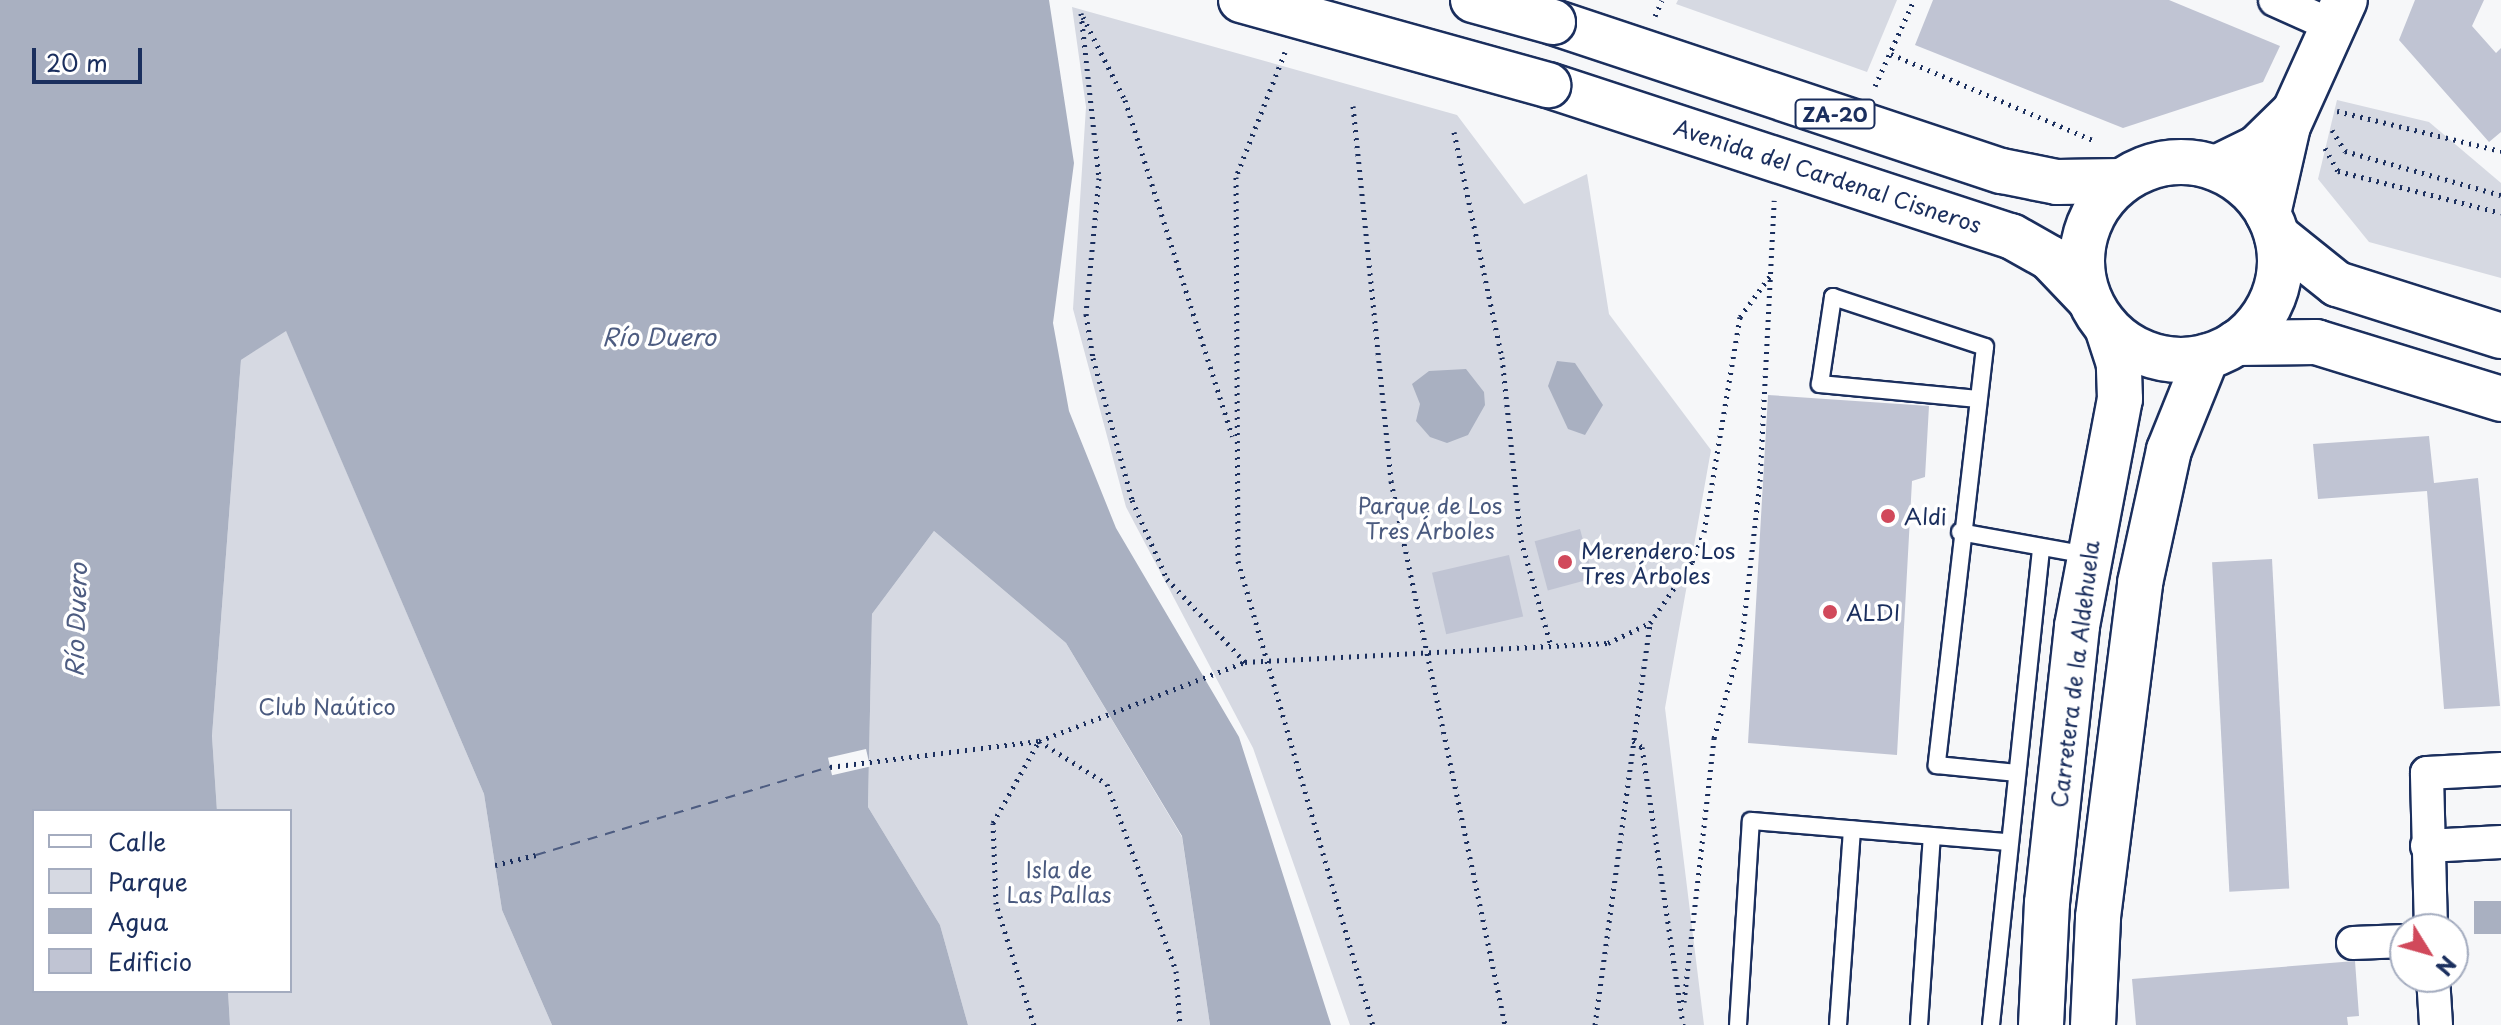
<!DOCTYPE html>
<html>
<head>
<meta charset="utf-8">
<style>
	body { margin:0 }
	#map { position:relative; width:2501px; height:1025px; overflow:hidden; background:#f6f7f9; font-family:"Playpen Sans",sans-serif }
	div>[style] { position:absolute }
	.green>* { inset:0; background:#d6d9e2 }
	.water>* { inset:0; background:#a9b0c1; transform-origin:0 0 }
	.pier>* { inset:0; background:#f6f7f9; transform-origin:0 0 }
	.ferry>* { height:2px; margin-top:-1px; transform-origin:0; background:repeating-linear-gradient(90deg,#4d5c81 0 10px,transparent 0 18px) }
	.building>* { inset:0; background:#c0c4d3; transform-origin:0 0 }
	.path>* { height:5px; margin-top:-2.5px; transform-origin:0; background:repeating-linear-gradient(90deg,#1b2f5e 0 2px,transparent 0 8px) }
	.roads { filter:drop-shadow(2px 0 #1b2f5e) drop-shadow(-2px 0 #1b2f5e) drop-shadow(0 2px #1b2f5e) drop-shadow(0 -2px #1b2f5e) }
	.lane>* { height:16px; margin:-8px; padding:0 8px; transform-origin:8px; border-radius:8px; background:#fff }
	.street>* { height:32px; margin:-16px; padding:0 16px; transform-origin:16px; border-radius:16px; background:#fff }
	.secondary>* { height:44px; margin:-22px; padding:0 22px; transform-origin:22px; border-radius:22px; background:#fff }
	.highway>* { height:44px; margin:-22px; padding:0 22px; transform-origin:22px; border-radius:22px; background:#fff }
	.highway>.ring { margin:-22px; padding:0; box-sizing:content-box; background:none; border:44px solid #fff; border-radius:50% }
	.bridges { filter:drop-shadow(2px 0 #1b2f5e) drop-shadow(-2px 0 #1b2f5e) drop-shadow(0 2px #1b2f5e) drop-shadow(0 -2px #1b2f5e) }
	.highway-bridge>* { height:44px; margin:-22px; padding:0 22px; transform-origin:22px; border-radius:22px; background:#fff }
	.dots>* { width:22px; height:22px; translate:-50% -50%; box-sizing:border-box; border:4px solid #fff; border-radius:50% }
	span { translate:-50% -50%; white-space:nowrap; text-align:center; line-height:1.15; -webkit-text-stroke:7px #fff; paint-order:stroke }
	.shield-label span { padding:2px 6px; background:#fff; border:2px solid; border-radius:6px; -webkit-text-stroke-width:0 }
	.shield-label { font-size:20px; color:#1b2f5e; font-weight:700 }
	.street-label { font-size:22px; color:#1b2f5e }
	.park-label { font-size:22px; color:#4a5a7f }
	.poi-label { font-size:22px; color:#1b2f5e }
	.left { translate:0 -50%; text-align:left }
	.water-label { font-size:24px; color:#4d5c81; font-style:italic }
	.legend { position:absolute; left:32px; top:809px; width:260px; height:184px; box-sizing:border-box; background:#fff; border:2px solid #a4acbf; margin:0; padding:10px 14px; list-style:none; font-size:24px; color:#1b2f5e }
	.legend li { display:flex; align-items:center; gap:16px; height:40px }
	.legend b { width:40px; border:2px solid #a4acbf }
	.north { position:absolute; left:2389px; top:913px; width:80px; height:80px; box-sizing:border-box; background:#fff; border:2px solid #a4acbf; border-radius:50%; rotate:127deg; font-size:22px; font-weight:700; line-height:32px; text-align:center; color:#1b2f5e }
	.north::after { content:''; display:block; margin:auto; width:28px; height:36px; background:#d1495b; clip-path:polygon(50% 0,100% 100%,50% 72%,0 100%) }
	.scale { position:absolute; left:32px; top:48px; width:110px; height:36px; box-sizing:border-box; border:4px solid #1b2f5e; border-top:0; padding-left:10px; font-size:24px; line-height:28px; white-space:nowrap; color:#1b2f5e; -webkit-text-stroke:6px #fff; paint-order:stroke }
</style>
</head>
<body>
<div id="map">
	<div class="green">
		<div style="clip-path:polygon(1678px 0,1897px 0,1867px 72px,1676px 4px)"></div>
		<div style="clip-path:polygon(1072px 7px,1457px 115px,1524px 204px,1587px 174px,1609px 314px,1711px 450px,1665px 708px,1704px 1025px,1350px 1025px,1253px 748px,1126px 507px,1073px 309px,1086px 107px)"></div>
		<div style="clip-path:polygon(2337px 100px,2429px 122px,2501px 183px,2501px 278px,2369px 242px,2318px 179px)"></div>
		<div style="clip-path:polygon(286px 330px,484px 794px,502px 910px,552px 1025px,230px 1025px,228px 991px,290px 991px,290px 811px,217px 811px,212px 736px,241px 360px)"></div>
		<div style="clip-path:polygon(934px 531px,1066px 643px,1182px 837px,1210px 1025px,968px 1025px,940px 925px,868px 807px,872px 614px)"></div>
	</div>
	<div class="water">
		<div style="clip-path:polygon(0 0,1049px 0,1074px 163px,1053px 323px,1069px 411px,1116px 528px,1239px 737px,1331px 1025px,1210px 1025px,1182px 836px,1066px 643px,934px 531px,872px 614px,868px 807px,940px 925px,968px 1025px,552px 1025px,502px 910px,484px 794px,286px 331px,241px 360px,212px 736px,217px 811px,34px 811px,34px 991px,228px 991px,230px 1025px,0 1025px)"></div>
		<div style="clip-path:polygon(1557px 361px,1575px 363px,1603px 405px,1585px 435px,1568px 429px,1548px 386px)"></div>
		<div style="clip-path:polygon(1466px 369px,1484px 392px,1485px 405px,1468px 435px,1447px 443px,1430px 437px,1416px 421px,1420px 404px,1412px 384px,1429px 371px)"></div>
		<div style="left:2501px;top:901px;width:33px;height:27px;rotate:90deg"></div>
	</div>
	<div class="pier">
		<div style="left:866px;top:749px;width:18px;height:39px;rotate:77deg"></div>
	</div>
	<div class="ferry">
		<div style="left:536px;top:855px;width:307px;rotate:-16.7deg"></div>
	</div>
	<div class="building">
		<div style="clip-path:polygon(1933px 0,2169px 0,2280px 46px,2263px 82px,2123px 128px,1915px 45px)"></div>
		<div style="clip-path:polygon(2415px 0,2484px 0,2472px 26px,2496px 53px,2501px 48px,2501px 132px,2489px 142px,2399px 40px)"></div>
		<div style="clip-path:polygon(1768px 395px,1929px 406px,1925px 477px,1912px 481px,1897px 755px,1748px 743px)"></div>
		<div style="clip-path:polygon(2429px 436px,2434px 483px,2478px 478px,2500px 706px,2444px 709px,2427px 491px,2318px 499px,2313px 444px)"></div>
		<div style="left:1580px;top:529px;width:51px;height:47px;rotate:75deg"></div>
		<div style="left:1509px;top:555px;width:63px;height:79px;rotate:77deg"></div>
		<div style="left:2272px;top:559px;width:330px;height:60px;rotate:87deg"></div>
		<div style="clip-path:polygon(2355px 961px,2359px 1016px,2347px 1017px,2348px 1025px,2136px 1025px,2132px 979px)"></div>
	</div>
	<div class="path">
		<div style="left:1081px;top:13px;width:166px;rotate:83.8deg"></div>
		<div style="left:1099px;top:178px;width:137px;rotate:95.5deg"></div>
		<div style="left:1086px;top:314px;width:45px;rotate:81deg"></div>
		<div style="left:1093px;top:358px;width:147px;rotate:74.6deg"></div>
		<div style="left:1132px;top:500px;width:86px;rotate:66.1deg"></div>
		<div style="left:1167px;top:579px;width:114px;rotate:46.8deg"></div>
		<div style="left:1655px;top:16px;width:17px;rotate:-66deg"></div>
		<div style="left:1083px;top:17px;width:93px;rotate:63.2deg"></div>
		<div style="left:1125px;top:100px;width:353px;rotate:72.3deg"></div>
		<div style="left:1285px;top:52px;width:134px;rotate:111.4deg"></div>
		<div style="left:1236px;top:177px;width:384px;rotate:89.7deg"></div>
		<div style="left:1238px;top:561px;width:483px;rotate:73.8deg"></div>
		<div style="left:1891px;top:54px;width:220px;rotate:23.1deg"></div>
		<div style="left:1875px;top:86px;width:94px;rotate:-65.6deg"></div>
		<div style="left:1353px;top:106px;width:377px;rotate:84.2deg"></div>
		<div style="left:1391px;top:481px;width:556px;rotate:78.16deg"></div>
		<div style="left:2337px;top:111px;width:169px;rotate:13.7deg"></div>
		<div style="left:2332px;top:130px;width:25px;rotate:58deg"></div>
		<div style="left:2345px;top:151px;width:162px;rotate:15.8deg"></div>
		<div style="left:1454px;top:132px;width:230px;rotate:78deg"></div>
		<div style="left:1502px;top:357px;width:184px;rotate:84.1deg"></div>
		<div style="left:1521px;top:540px;width:110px;rotate:74.2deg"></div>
		<div style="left:2325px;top:148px;width:26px;rotate:61deg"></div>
		<div style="left:2338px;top:171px;width:168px;rotate:14.4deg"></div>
		<div style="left:1633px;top:741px;width:11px;rotate:34deg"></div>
		<div style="left:1642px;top:747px;width:281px;rotate:81.6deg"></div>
		<div style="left:830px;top:767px;width:211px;rotate:-7.1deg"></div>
		<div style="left:1039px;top:741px;width:221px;rotate:-21deg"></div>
		<div style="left:1245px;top:662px;width:363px;rotate:-3deg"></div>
		<div style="left:1608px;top:643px;width:47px;rotate:-25.5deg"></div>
		<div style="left:1650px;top:623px;width:74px;rotate:-55.5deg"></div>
		<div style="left:1692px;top:562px;width:32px;rotate:-68deg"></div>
		<div style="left:1704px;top:532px;width:218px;rotate:-80.5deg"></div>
		<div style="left:1740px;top:317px;width:51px;rotate:-53.8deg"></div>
		<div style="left:495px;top:865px;width:42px;rotate:-13.7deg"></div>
		<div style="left:1684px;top:1002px;width:266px;rotate:-83.5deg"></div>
		<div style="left:1714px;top:738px;width:103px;rotate:-74.2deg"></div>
		<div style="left:1742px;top:639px;width:159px;rotate:-83.5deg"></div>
		<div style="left:1760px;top:481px;width:281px;rotate:-87.1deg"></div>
		<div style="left:1034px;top:1025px;width:127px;rotate:-107.4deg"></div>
		<div style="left:996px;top:904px;width:81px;rotate:-92.1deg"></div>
		<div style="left:993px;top:823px;width:94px;rotate:-60.7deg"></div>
		<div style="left:1039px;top:741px;width:80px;rotate:32.3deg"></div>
		<div style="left:1107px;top:784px;width:199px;rotate:69.7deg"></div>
		<div style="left:1176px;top:971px;width:54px;rotate:85.8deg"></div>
		<div style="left:1595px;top:1025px;width:405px;rotate:-82.2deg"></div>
	</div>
	<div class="roads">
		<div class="lane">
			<div style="left:1978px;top:399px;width:159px;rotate:-174.6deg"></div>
			<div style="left:1820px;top:384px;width:88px;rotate:-81.5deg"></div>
			<div style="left:1833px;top:297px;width:160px;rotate:18.2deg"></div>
			<div style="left:1985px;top:347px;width:421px;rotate:96.6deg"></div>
			<div style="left:1937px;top:765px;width:80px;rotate:5.7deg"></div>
			<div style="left:1960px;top:532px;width:129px;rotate:10.3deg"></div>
			<div style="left:1738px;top:1025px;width:204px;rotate:-86.4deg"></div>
			<div style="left:1751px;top:821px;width:259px;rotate:4.7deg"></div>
			<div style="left:1838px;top:1025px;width:196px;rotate:-85.9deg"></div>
			<div style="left:1919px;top:1025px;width:189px;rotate:-86.1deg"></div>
			<div style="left:1991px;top:1025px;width:480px;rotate:-84deg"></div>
		</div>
		<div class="street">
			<div style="left:2275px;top:0;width:64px;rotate:24.1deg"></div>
			<div style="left:2427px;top:846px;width:74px;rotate:-3.1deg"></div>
			<div style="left:2431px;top:929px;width:156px;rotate:-91.5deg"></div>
			<div style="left:2427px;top:773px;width:74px;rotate:-3.1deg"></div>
			<div style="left:2353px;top:943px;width:52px;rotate:-2.2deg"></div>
			<div style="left:2433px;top:977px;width:48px;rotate:86.4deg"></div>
		</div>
		<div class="secondary">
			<div style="left:2216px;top:168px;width:46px;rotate:-26deg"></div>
			<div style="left:2257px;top:148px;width:50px;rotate:-44.2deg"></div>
			<div style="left:2268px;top:214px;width:90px;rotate:-77.2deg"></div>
			<div style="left:2288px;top:126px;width:138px;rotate:-65.7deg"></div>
			<div style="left:2041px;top:1025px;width:122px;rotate:-87.2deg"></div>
			<div style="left:2047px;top:903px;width:279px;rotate:-83.8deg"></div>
			<div style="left:2077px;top:626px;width:231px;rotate:-79.3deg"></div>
			<div style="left:2120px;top:399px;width:35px;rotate:-92deg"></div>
			<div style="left:2119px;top:364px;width:38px;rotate:-108deg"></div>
			<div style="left:2093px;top:1025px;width:108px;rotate:-87.3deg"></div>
			<div style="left:2098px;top:917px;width:337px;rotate:-82.8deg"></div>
			<div style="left:2140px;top:583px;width:136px;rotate:-77.7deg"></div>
			<div style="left:2169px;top:450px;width:101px;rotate:-68deg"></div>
		</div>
		<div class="highway">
			<div style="left:1553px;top:22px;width:473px;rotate:18.4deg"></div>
			<div style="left:2002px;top:171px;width:56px;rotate:11.3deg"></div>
			<div style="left:2057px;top:182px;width:65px;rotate:-0.9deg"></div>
			<div style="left:1548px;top:85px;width:487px;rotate:18.1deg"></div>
			<div style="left:2011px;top:236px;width:45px;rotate:29.4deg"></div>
			<div style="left:2050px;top:258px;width:57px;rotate:46.4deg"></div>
			<div class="ring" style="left:2082px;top:162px;width:154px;height:154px"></div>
			<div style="left:2277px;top:236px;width:77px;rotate:38.7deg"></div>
			<div style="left:2337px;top:284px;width:172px;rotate:17.6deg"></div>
			<div style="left:2236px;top:343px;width:80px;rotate:-0.7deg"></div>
			<div style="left:2316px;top:342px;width:194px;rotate:17.1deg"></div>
		</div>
	</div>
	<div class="bridges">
		<div class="highway-bridge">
			<div style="left:1241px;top:0;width:319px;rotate:15.5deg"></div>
			<div style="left:1473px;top:0;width:83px;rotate:15.4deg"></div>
		</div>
	</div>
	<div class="dots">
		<div style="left:1888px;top:516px;background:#d1495b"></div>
		<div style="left:1565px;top:562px;background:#d1495b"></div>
		<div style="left:1830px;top:612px;background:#d1495b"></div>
	</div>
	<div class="shield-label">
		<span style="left:1835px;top:114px">ZA-20</span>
	</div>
	<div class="street-label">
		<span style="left:1828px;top:175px;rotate:18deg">Avenida del Cardenal Cisneros</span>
		<span style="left:2074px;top:674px;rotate:-83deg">Carretera de la Aldehuela</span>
	</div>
	<div class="park-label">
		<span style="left:1430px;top:517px">Parque de Los<br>Tres Árboles</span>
		<span style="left:327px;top:706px">Club Naútico</span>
		<span style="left:1059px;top:881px">Isla de<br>Las Pallas</span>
	</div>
	<div class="poi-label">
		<span class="left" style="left:1904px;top:516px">Aldi</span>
		<span class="left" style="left:1581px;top:562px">Merendero Los<br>Tres Árboles</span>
		<span class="left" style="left:1846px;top:612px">ALDI</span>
	</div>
	<div class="water-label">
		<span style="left:659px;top:337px">Río Duero</span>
		<span style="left:76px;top:620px;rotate:-88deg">Río Duero</span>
	</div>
	<ul class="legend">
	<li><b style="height:10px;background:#fff"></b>Calle</li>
	<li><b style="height:22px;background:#d6d9e2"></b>Parque</li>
	<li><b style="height:22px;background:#a9b0c1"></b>Agua</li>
	<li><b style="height:22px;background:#c0c4d3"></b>Edificio</li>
	</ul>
	<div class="north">N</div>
	<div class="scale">20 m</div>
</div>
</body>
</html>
